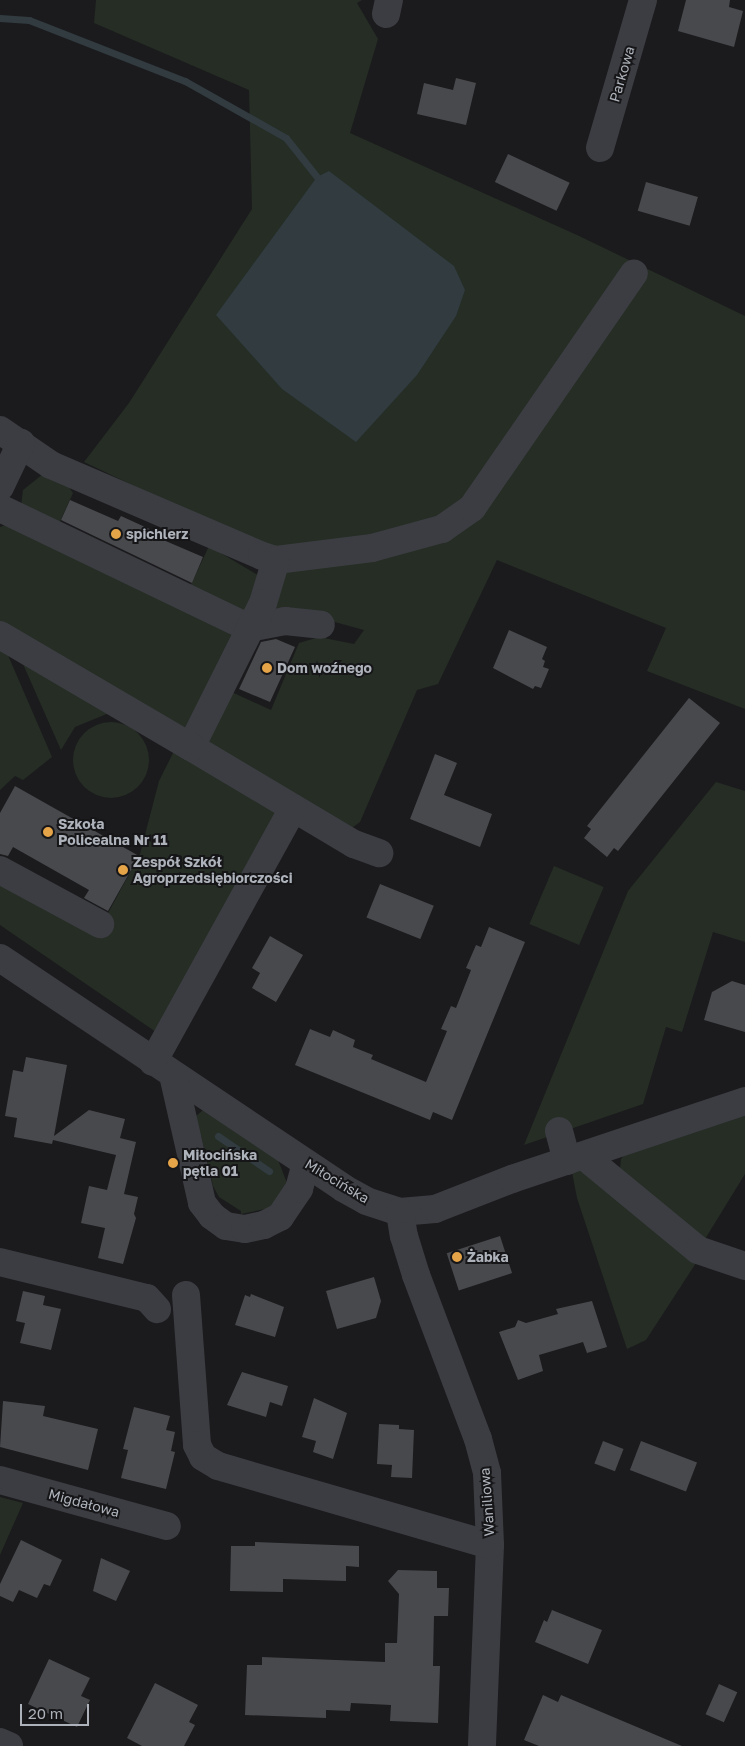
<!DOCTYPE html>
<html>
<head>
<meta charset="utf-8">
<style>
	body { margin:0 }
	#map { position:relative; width:745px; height:1746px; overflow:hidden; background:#1b1b1d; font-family:"Golos Text",sans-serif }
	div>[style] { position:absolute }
	.green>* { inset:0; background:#252d25; transform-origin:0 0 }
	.round { border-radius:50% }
	.water>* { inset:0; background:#313b40 }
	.stream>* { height:7px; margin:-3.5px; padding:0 3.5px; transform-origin:3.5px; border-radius:3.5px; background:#313b40 }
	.building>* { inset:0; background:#48494d; transform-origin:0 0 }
	.minor>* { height:28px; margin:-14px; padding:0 14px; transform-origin:14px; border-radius:14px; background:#3c3d42 }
	.dots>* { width:14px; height:14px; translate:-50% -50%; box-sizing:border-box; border:2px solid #161618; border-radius:50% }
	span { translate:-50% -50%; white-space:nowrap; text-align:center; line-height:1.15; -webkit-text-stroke:4px #161618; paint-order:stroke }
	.street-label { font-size:14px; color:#aeb3bb }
	.poi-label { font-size:14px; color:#aeb3bb; font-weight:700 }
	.left { translate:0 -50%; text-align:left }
	.scale { position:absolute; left:20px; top:1704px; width:69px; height:22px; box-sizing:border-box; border:2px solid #aeb3bb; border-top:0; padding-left:6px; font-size:15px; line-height:18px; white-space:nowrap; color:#aeb3bb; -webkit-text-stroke:4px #161618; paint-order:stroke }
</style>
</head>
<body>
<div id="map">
	<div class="green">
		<div style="clip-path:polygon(96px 0,362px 0,357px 3px,378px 39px,350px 133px,577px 235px,745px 316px,745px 709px,647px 671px,666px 628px,497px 560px,438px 684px,417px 690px,360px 822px,349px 830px,208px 751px,204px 736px,223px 688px,271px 710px,299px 643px,319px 637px,354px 644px,364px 630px,320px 618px,258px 619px,284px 553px,218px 526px,84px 462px,129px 403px,252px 209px,249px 90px,94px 23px)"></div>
		<div style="clip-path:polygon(43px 474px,68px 486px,73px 493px,58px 526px,21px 506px,23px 490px)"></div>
		<div style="clip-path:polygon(6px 525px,234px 633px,187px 734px,0 628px,0 527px)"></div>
		<div style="clip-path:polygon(209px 546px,261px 577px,259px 600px,243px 612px,189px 589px)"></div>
		<div style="clip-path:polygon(0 644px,4px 646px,52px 757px,23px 780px,15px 776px,0 790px)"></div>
		<div style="clip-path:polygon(19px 655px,114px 711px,75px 727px,61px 750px)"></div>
		<div class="round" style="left:73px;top:722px;width:76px;height:76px"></div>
		<div style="clip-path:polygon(175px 749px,274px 804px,277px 815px,156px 1032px,0 925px,0 880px,107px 915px,140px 854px,159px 781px)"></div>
		<div style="clip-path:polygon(716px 782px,745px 791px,745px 942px,713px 932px,682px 1032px,666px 1027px,643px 1104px,524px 1145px,628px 891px)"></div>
		<div style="left:554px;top:866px;width:54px;height:63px;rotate:23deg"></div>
		<div style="clip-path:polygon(203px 1110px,278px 1160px,287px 1183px,270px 1208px,241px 1214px,241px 1211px,219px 1197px,213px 1186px,201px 1135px,198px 1135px,196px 1116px)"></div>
		<div style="clip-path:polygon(745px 1114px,745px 1174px,702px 1244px,620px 1169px,621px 1159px,625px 1154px)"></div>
		<div style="clip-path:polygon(579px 1170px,586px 1171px,696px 1263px,646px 1340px,627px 1349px,577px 1198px,572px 1172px)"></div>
		<div style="clip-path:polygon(0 1497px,23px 1503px,0 1555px)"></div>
	</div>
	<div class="water">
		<div style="clip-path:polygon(329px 171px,454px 266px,465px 290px,456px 316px,417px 375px,356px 442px,282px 389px,216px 315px,317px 177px)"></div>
	</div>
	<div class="stream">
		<div style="left:0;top:18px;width:29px;rotate:4deg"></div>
		<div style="left:29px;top:20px;width:168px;rotate:21.4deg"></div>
		<div style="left:185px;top:81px;width:116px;rotate:29.4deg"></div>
		<div style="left:286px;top:138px;width:50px;rotate:51.5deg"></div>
		<div style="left:218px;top:1136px;width:62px;rotate:34.5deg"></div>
	</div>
	<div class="building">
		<div style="clip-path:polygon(686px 0,730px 0,729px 7px,743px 11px,734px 47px,678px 31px)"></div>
		<div style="clip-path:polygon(456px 78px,476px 83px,466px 125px,417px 114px,424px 83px,453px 90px)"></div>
		<div style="left:508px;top:154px;width:68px;height:31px;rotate:25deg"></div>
		<div style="left:646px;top:182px;width:54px;height:30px;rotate:16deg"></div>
		<div style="clip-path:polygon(70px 500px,118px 521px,121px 516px,156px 532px,154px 536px,203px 557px,192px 583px,61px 520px)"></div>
		<div style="clip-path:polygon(509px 630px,547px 647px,542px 659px,545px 661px,543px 667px,549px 669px,541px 688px,535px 686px,533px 689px,493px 668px)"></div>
		<div style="clip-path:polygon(276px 639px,295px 647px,270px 702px,239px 689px,261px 642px)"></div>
		<div style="clip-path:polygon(689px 698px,720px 723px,618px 851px,614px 848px,607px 857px,584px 838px,591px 829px,587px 826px)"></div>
		<div style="clip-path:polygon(435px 754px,457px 763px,444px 795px,492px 814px,480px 847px,410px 819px)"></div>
		<div style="clip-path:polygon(15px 786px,139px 856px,108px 911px,84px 898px,89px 890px,13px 847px,8px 856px,0 854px,0 813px)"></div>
		<div style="left:380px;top:884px;width:58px;height:36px;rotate:22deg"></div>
		<div style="clip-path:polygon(489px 927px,525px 942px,452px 1120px,433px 1112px,430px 1120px,295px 1065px,310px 1029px,330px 1037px,333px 1030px,355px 1040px,353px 1047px,373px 1055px,371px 1059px,426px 1082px,447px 1031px,441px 1029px,451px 1006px,456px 1008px,471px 970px,466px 968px,476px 945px,481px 947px)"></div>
		<div style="clip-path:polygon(270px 936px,303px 955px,276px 1002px,252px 988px,260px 973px,252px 968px)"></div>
		<div style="clip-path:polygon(732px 981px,745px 985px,745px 1032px,704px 1020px,712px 992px)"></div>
		<div style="clip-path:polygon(26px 1057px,67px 1065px,54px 1136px,89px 1110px,125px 1119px,120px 1138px,136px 1142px,124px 1194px,138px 1197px,134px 1214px,136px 1218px,123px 1264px,98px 1258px,105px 1228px,81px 1223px,89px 1186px,107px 1190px,116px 1155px,53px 1140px,52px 1144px,14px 1137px,17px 1118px,5px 1116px,13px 1070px,23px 1072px)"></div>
		<div style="left:500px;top:1236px;width:39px;height:56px;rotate:72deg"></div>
		<div style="clip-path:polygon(374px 1277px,381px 1301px,376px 1318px,337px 1329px,326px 1291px)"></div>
		<div style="clip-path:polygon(23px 1291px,45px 1296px,43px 1305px,61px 1309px,51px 1350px,20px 1343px,25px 1323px,16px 1321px)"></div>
		<div style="clip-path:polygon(251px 1294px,284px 1307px,275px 1337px,235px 1325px,245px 1295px,250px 1297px)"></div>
		<div style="clip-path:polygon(592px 1301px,607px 1347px,587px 1353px,583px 1342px,539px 1355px,543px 1371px,518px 1380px,499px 1332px,515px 1327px,518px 1320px,526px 1323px,558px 1314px,556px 1309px)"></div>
		<div style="clip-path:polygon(242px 1372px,288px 1386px,282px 1406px,270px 1402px,266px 1417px,227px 1405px)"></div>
		<div style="clip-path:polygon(314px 1398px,347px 1413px,333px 1459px,313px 1452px,316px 1441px,302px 1437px)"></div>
		<div style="clip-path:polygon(3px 1401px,45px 1406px,43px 1416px,98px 1429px,88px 1470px,0 1447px)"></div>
		<div style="clip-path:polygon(134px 1407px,170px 1416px,166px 1430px,175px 1432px,171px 1451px,175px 1452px,166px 1489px,121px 1478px,128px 1450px,123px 1449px)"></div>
		<div style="clip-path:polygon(379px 1424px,399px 1425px,399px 1429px,414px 1430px,412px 1478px,391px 1477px,392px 1465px,377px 1464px)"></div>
		<div style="left:603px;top:1441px;width:22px;height:24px;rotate:21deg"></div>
		<div style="left:641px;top:1441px;width:60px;height:31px;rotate:21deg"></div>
		<div style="clip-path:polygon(21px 1540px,62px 1560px,50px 1586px,44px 1584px,37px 1598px,19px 1590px,13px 1602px,0 1596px,0 1584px)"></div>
		<div style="clip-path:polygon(255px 1542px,359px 1546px,359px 1567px,346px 1566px,346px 1581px,283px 1579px,283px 1592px,230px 1591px,231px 1546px,255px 1546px)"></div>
		<div style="clip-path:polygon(101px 1558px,130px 1571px,116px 1601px,93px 1591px)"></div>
		<div style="clip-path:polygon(398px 1570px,437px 1571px,437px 1588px,449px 1588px,448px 1616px,434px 1616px,433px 1666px,440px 1666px,438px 1723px,390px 1721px,391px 1705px,351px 1703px,350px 1711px,326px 1710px,326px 1718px,245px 1715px,247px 1665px,262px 1665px,262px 1657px,385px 1662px,385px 1643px,397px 1643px,399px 1594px,388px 1581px)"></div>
		<div style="clip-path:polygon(552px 1610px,602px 1630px,588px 1664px,535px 1642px,544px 1620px,547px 1622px)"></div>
		<div style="clip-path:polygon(49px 1659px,90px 1678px,81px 1696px,90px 1700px,77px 1727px,28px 1704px)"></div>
		<div style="clip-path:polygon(155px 1683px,198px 1705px,189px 1722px,195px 1725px,184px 1746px,142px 1746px,127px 1738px)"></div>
		<div style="left:719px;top:1684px;width:20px;height:33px;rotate:24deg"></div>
		<div style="clip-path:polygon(543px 1695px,558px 1702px,561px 1695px,682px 1746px,539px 1746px,524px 1740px)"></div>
	</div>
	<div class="minor">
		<div style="left:386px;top:14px;width:14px;rotate:-78deg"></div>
		<div style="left:600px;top:148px;width:154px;rotate:-73.8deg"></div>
		<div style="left:0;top:430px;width:62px;rotate:34.5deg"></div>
		<div style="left:51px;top:465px;width:230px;rotate:23.3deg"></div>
		<div style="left:262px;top:556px;width:15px;rotate:16deg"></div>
		<div style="left:276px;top:560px;width:97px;rotate:-7.1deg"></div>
		<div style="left:372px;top:548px;width:73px;rotate:-15.2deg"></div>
		<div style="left:442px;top:529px;width:37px;rotate:-35deg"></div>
		<div style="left:472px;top:508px;width:285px;rotate:-55.4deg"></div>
		<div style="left:0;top:487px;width:49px;rotate:-64.5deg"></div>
		<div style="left:0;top:508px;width:276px;rotate:25.7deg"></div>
		<div style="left:249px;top:628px;width:37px;rotate:-11deg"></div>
		<div style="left:285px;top:621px;width:36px;rotate:6deg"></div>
		<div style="left:276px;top:560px;width:45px;rotate:106.8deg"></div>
		<div style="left:263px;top:603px;width:161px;rotate:116.6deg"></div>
		<div style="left:191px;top:747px;width:190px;rotate:30.8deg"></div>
		<div style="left:354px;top:844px;width:27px;rotate:20deg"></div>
		<div style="left:0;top:635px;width:221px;rotate:30.4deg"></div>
		<div style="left:0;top:870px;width:114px;rotate:28.4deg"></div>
		<div style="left:0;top:958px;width:413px;rotate:33.8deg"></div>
		<div style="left:343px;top:1188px;width:26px;rotate:29deg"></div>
		<div style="left:366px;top:1201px;width:36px;rotate:18deg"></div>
		<div style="left:400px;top:1212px;width:35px;rotate:-5deg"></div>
		<div style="left:435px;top:1209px;width:83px;rotate:-21.3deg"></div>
		<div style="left:512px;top:1179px;width:246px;rotate:-18.5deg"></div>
		<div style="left:153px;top:1062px;width:290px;rotate:-61.1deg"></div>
		<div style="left:173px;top:1075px;width:131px;rotate:77.2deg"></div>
		<div style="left:202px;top:1203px;width:16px;rotate:52deg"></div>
		<div style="left:212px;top:1216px;width:17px;rotate:36deg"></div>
		<div style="left:226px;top:1226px;width:19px;rotate:9deg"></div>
		<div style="left:245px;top:1229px;width:19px;rotate:-12deg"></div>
		<div style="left:264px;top:1225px;width:18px;rotate:-27deg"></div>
		<div style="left:280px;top:1217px;width:34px;rotate:-56deg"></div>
		<div style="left:299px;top:1189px;width:27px;rotate:-75deg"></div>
		<div style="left:559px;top:1131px;width:31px;rotate:75deg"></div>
		<div style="left:584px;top:1156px;width:148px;rotate:39.5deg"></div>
		<div style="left:698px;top:1250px;width:50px;rotate:18.8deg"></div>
		<div style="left:400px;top:1212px;width:24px;rotate:81deg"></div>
		<div style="left:404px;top:1236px;width:41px;rotate:72.9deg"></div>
		<div style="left:416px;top:1275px;width:175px;rotate:69.3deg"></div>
		<div style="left:478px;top:1439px;width:35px;rotate:75deg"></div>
		<div style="left:487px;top:1473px;width:72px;rotate:87.6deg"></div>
		<div style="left:490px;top:1545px;width:201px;rotate:92.3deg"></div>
		<div style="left:0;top:1262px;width:151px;rotate:13.8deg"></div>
		<div style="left:147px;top:1298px;width:15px;rotate:48deg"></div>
		<div style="left:186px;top:1295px;width:150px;rotate:85.8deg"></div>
		<div style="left:197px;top:1445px;width:13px;rotate:63deg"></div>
		<div style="left:203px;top:1457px;width:17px;rotate:31deg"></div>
		<div style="left:218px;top:1466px;width:283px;rotate:16.2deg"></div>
		<div style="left:0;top:1480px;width:173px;rotate:15.4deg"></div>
		<div style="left:0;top:1742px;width:10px;rotate:24deg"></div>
	</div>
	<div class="dots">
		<div style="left:116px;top:534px;background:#e6a449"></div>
		<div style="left:267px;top:668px;background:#e6a449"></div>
		<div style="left:48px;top:832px;background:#e6a449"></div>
		<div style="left:123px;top:870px;background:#e6a449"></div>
		<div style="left:173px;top:1163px;background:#e6a449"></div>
		<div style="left:457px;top:1257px;background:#e6a449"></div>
	</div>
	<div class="street-label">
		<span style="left:622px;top:74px;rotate:-74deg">Parkowa</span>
		<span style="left:337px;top:1181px;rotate:31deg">Miłocińska</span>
		<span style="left:487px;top:1502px;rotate:-94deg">Waniliowa</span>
		<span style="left:84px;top:1503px;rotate:15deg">Migdałowa</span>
	</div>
	<div class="poi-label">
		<span class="left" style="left:126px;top:534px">spichlerz</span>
		<span class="left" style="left:277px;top:668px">Dom woźnego</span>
		<span class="left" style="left:58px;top:832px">Szkoła<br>Policealna Nr 11</span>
		<span class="left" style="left:133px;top:870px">Zespół Szkół<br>Agroprzedsiębiorczości</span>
		<span class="left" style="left:183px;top:1163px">Miłocińska<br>pętla 01</span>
		<span class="left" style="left:467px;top:1257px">Żabka</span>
	</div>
	<div class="scale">20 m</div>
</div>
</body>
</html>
